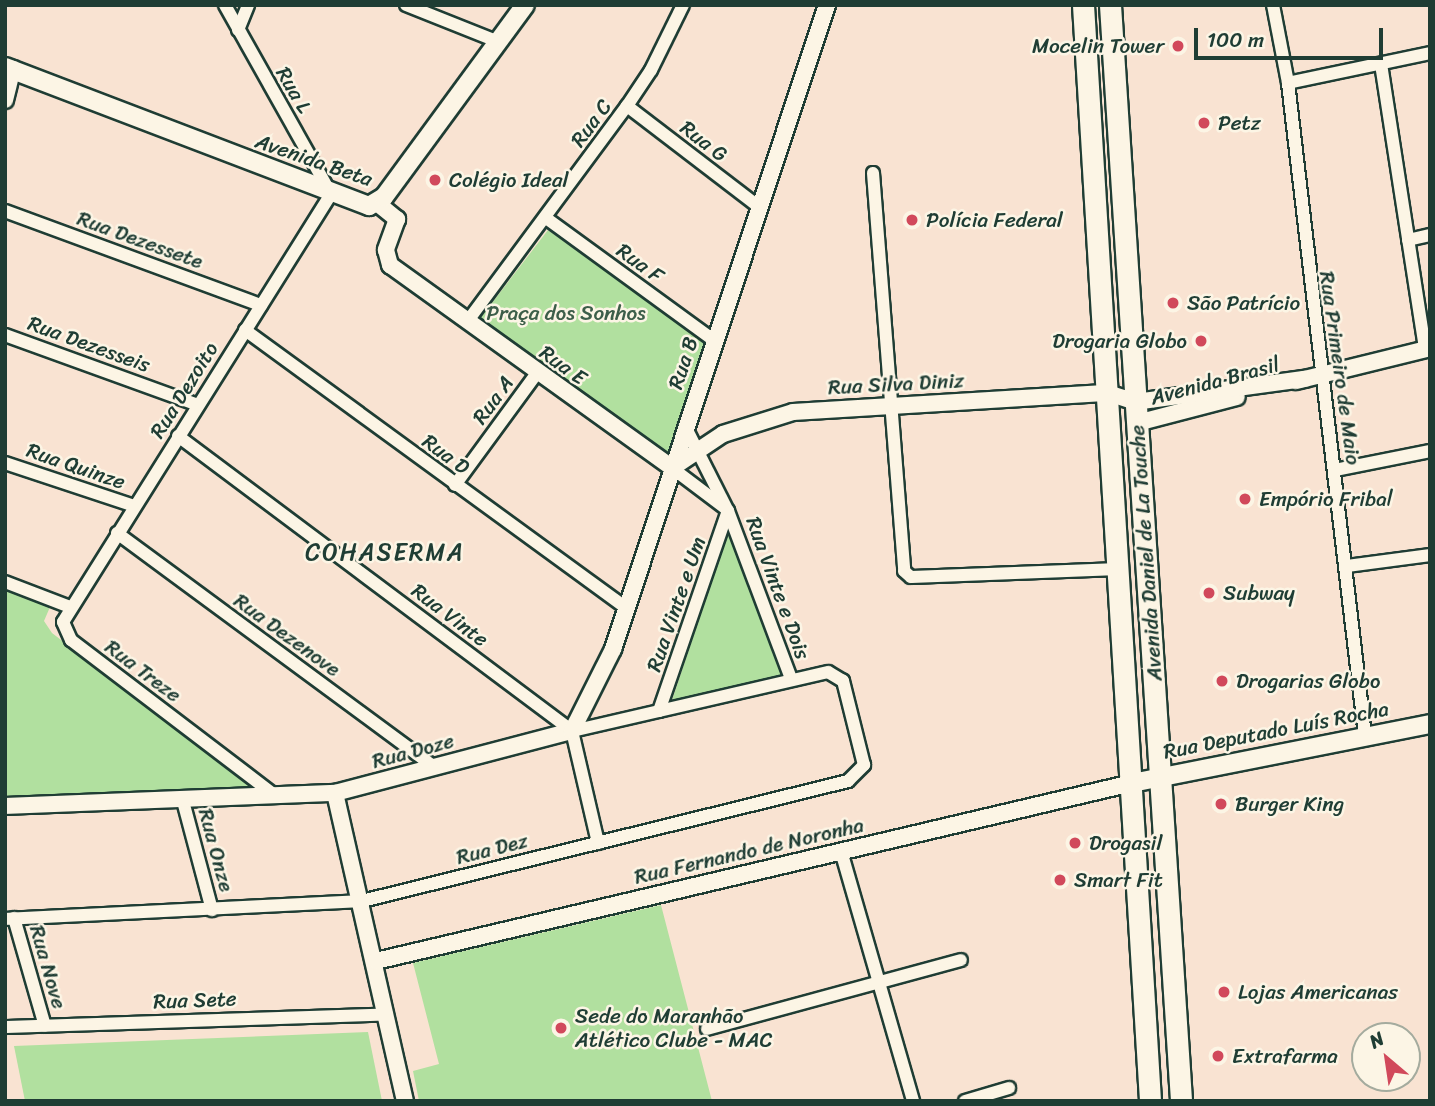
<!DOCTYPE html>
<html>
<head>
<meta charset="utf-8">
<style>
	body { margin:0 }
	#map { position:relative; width:1435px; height:1106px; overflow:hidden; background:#f9e3d2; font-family:Sriracha,sans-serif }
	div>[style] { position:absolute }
	.green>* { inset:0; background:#b1e09f }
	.roads { filter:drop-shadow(2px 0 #1f3d34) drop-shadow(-2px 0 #1f3d34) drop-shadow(0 2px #1f3d34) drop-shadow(0 -2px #1f3d34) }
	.minor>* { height:12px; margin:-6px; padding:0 6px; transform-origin:6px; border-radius:6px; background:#fcf5e5 }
	.tertiary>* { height:16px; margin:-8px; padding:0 8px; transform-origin:8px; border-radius:8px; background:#fcf5e5 }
	.secondary>* { height:18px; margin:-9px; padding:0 9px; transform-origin:9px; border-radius:9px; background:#fcf5e5 }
	.primary>* { height:21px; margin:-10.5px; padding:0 10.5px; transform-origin:10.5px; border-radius:10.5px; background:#fcf5e5 }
	.dots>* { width:19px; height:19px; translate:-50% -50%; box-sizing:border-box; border:4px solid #fcf5e5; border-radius:50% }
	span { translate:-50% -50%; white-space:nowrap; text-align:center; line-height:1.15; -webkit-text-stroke:5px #fcf5e5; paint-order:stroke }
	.poi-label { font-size:21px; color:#1f3d34 }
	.right { translate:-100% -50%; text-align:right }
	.left { translate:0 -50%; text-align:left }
	.street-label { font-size:21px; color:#1f3d34 }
	.park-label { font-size:21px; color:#3c5e49 }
	.quarter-label { font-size:24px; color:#1f3d34; letter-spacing:2px }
	.frame { position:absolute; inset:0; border:7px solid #1f3d34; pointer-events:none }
	.north { position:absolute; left:1351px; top:1022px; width:70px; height:70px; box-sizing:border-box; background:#fcf5e5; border:2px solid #a4ab9e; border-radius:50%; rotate:331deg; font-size:19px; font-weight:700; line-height:28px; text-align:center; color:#1f3d34 }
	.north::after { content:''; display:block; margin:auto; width:24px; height:32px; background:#d1495b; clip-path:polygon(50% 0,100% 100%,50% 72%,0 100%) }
	.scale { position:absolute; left:1194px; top:28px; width:189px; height:32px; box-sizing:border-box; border:4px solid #1f3d34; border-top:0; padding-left:9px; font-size:21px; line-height:24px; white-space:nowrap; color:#1f3d34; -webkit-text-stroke:5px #fcf5e5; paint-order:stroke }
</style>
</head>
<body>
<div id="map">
	<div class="green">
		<div style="clip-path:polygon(548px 230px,706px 343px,668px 456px,478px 321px)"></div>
		<div style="clip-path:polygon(728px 533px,781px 675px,671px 703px)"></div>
		<div style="clip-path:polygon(5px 590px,50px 607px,44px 621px,52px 633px,254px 788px,5px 798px)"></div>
		<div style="clip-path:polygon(661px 905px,712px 1101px,419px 1101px,413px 1071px,439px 1064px,413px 963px)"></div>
		<div style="clip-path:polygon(368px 1032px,382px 1101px,25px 1101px,14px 1046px)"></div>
	</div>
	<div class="roads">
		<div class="minor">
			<div style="left:225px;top:5px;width:217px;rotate:60.7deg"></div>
			<div style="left:331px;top:194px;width:505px;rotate:122.05deg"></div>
			<div style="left:63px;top:622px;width:20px;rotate:66deg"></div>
			<div style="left:71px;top:640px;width:259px;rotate:37.3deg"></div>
			<div style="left:406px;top:5px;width:100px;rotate:21.7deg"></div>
			<div style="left:1273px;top:5px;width:79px;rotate:79.1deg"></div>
			<div style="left:1288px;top:83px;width:658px;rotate:83.27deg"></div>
			<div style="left:238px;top:30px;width:27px;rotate:-68deg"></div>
			<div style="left:1381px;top:64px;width:288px;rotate:81.2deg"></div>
			<div style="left:1288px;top:83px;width:145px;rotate:-11.9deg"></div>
			<div style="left:627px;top:106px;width:166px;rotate:37.4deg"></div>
			<div style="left:873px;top:173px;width:399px;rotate:85.5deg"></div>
			<div style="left:904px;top:571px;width:9px;rotate:41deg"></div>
			<div style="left:911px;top:577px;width:208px;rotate:-2.2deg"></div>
			<div style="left:5px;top:211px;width:273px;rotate:20.2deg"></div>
			<div style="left:546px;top:218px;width:207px;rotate:36.1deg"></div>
			<div style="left:1408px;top:240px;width:23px;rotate:-13deg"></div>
			<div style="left:467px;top:322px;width:269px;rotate:-53.5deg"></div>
			<div style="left:627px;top:106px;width:43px;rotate:-56.3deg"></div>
			<div style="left:651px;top:70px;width:72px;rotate:-63.8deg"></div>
			<div style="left:245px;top:330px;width:472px;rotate:36.1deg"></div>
			<div style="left:5px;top:335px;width:205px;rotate:19.9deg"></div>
			<div style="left:685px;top:426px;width:95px;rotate:63.2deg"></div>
			<div style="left:728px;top:511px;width:179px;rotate:69.4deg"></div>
			<div style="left:178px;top:436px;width:492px;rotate:36.8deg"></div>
			<div style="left:572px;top:731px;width:115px;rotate:76.9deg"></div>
			<div style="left:5px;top:463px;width:136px;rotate:18.4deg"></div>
			<div style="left:672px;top:468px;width:66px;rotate:37deg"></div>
			<div style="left:1335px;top:470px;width:97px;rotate:-11.3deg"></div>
			<div style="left:455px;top:485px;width:139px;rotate:-53.8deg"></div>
			<div style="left:117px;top:533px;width:394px;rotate:36.4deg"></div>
			<div style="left:1347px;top:566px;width:84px;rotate:-7.5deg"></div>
			<div style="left:5px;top:582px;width:70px;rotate:21deg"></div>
			<div style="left:659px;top:711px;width:212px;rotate:-71deg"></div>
			<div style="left:183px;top:801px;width:113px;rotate:75.1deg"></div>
			<div style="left:841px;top:851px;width:260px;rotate:73.9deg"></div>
			<div style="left:14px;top:918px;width:112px;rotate:74deg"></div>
			<div style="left:5px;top:919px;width:357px;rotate:-2.9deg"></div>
			<div style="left:362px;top:901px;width:501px;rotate:-13.87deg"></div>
			<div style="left:848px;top:781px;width:23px;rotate:-45deg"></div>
			<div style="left:864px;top:765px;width:87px;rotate:-104deg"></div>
			<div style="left:843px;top:681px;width:17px;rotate:-149deg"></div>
			<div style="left:828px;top:672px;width:263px;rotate:167deg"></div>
			<div style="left:5px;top:1027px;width:382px;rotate:-1.9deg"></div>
			<div style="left:707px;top:1029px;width:263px;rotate:-15.2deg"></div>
			<div style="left:965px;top:1101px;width:46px;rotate:-16.5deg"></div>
		</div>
		<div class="tertiary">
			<div style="left:5px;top:100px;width:32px;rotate:-76deg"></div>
			<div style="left:377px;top:203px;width:26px;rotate:39deg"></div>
			<div style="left:397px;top:219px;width:33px;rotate:110deg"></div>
			<div style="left:386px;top:250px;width:16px;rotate:75deg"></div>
			<div style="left:390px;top:265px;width:347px;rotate:35.7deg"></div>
			<div style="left:1296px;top:381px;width:138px;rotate:-13.8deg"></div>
			<div style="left:1137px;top:423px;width:103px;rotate:-14.6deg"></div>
			<div style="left:672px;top:468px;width:61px;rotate:-33.7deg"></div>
			<div style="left:723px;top:434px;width:73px;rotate:-17.4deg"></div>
			<div style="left:793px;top:412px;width:316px;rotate:-3.5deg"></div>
			<div style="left:1108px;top:393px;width:28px;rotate:18deg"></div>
			<div style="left:1135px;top:402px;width:171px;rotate:-7.8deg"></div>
			<div style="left:335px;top:793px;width:316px;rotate:77.2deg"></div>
			<div style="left:5px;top:806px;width:330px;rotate:-2.3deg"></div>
			<div style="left:335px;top:793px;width:245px;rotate:-14.7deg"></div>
			<div style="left:572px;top:731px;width:92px;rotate:-63.4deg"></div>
			<div style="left:613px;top:649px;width:679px;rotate:-71.62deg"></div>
			<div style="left:376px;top:961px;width:777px;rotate:-13.25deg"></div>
		</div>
		<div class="secondary">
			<div style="left:5px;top:67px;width:390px;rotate:20.9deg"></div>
			<div style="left:369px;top:206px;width:17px;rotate:-31deg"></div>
			<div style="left:384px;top:197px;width:238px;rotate:-53.7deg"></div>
			<div style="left:1132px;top:783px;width:304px;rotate:-11.2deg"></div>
		</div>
		<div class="primary">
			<div style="left:1083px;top:5px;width:1098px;rotate:86.5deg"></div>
			<div style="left:1110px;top:5px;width:1098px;rotate:86.29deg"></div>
		</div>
	</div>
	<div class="dots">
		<div style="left:1178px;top:46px;background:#d1495b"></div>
		<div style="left:1204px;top:123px;background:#d1495b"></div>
		<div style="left:435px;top:180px;background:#d1495b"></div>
		<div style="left:912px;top:220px;background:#d1495b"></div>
		<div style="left:1173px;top:303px;background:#d1495b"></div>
		<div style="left:1201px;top:341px;background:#d1495b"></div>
		<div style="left:1245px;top:499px;background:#d1495b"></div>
		<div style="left:1209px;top:593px;background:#d1495b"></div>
		<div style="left:1222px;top:681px;background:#d1495b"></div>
		<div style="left:1221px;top:804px;background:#d1495b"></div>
		<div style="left:1075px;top:843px;background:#d1495b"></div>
		<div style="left:1060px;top:880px;background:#d1495b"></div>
		<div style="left:1224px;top:992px;background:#d1495b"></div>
		<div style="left:561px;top:1028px;background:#d1495b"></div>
		<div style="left:1218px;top:1056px;background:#d1495b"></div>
	</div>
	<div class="poi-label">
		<span class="right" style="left:1164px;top:46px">Mocelin Tower</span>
		<span class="left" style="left:1218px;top:123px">Petz</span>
		<span class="left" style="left:449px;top:180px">Colégio Ideal</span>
		<span class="left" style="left:926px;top:220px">Polícia Federal</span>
		<span class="left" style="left:1187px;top:303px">São Patrício</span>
		<span class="right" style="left:1187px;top:341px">Drogaria Globo</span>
		<span class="left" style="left:1259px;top:499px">Empório Fribal</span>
		<span class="left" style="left:1223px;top:593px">Subway</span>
		<span class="left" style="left:1236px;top:681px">Drogarias Globo</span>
		<span class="left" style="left:1235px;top:804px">Burger King</span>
		<span class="left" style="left:1089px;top:843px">Drogasil</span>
		<span class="left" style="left:1074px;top:880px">Smart Fit</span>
		<span class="left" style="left:1238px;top:992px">Lojas Americanas</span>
		<span class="left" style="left:575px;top:1028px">Sede do Maranhão<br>Atlético Clube - MAC</span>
		<span class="left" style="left:1232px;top:1056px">Extrafarma</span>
	</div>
	<div class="street-label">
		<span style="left:294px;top:90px;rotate:60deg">Rua L</span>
		<span style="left:591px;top:123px;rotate:-54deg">Rua C</span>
		<span style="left:704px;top:141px;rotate:37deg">Rua G</span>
		<span style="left:314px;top:160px;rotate:19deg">Avenida Beta</span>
		<span style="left:140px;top:240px;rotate:20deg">Rua Dezessete</span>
		<span style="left:640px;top:263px;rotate:36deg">Rua F</span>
		<span style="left:89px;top:344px;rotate:20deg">Rua Dezesseis</span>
		<span style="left:683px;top:363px;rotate:-72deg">Rua B</span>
		<span style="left:563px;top:365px;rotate:36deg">Rua E</span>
		<span style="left:1340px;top:368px;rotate:82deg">Rua Primeiro de Maio</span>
		<span style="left:1215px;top:381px;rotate:-15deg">Avenida Brasil</span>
		<span style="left:896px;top:384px;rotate:-3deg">Rua Silva Diniz</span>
		<span style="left:184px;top:390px;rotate:-58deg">Rua Dezoito</span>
		<span style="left:493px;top:400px;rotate:-54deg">Rua A</span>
		<span style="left:446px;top:454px;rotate:36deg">Rua D</span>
		<span style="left:76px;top:466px;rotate:19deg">Rua Quinze</span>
		<span style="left:1146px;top:553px;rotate:-94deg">Avenida Daniel de La Touche</span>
		<span style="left:778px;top:588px;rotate:70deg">Rua Vinte e Dois</span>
		<span style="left:676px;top:604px;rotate:-71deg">Rua Vinte e Um</span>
		<span style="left:450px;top:615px;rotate:37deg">Rua Vinte</span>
		<span style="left:287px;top:635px;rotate:36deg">Rua Dezenove</span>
		<span style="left:143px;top:671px;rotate:37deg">Rua Treze</span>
		<span style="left:1276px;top:730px;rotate:-11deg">Rua Deputado Luís Rocha</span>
		<span style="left:413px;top:751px;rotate:-15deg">Rua Doze</span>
		<span style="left:492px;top:849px;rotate:-14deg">Rua Dez</span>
		<span style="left:216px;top:850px;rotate:75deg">Rua Onze</span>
		<span style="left:749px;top:851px;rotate:-13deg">Rua Fernando de Noronha</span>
		<span style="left:48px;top:967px;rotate:74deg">Rua Nove</span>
		<span style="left:195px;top:1000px;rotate:-2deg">Rua Sete</span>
	</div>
	<div class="park-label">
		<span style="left:566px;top:313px">Praça dos Sonhos</span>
	</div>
	<div class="quarter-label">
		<span style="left:385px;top:553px">COHASERMA</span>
	</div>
	<div class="frame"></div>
	<div class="north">N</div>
	<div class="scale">100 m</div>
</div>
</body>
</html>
